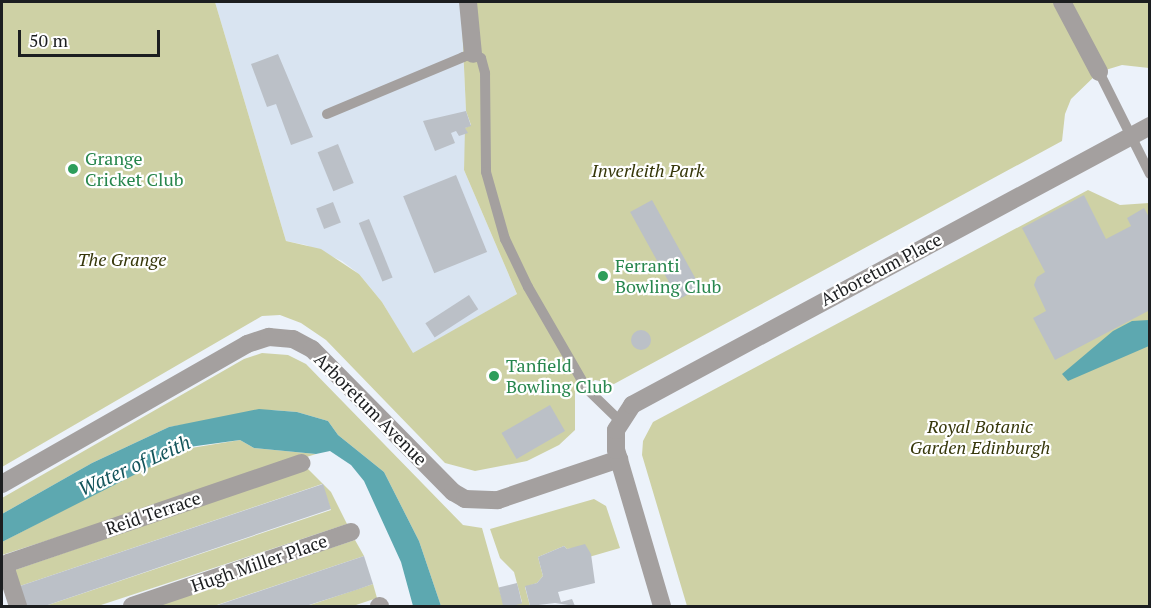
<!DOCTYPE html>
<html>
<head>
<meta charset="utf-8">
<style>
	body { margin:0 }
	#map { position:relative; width:1151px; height:608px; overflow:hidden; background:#ecf2fa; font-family:"PT Serif",serif }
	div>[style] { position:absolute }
	.built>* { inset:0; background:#d9e4f1 }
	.green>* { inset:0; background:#ced1a5 }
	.water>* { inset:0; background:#5da8b0 }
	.building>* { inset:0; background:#bbc0c7; transform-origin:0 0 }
	.round { border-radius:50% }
	.lane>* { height:10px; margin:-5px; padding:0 5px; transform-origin:5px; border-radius:5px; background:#a4a09f }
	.street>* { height:18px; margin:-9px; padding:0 9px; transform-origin:9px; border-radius:9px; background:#a4a09f }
	.dots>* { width:16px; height:16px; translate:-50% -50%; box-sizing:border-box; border:3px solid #fff; border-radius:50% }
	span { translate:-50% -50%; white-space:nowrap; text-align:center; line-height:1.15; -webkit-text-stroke:4.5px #fff; paint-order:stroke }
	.leisure-label { font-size:18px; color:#27864d }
	.left { translate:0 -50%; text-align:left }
	.park-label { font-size:18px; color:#36370a; font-style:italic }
	.street-label { font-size:18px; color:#1c1e20 }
	.water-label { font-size:20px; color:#13545b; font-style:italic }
	.frame { position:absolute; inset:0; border:3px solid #1c1e20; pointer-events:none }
	.scale { position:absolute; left:18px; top:30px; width:142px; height:27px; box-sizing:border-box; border:3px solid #1c1e20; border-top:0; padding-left:8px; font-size:18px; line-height:21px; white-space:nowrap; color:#1c1e20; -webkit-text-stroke:4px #fff; paint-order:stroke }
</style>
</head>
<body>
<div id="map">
	<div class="built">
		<div style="clip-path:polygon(215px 2px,461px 2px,466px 111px,471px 126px,466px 134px,464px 170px,517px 294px,413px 354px,382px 302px,359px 274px,342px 261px,306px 245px,286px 241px)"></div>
	</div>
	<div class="green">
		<div style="clip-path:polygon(2px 2px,215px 2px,286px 241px,321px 249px,359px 274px,382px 302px,413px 353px,517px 294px,464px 170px,465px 128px,471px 125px,466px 111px,461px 2px,1149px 2px,1149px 68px,1122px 65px,1099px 72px,1071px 99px,1065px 114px,1062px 141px,614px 384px,595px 380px,575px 392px,575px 430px,559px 445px,527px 461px,475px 471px,445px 463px,326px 340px,301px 323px,280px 315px,262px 316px,2px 467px)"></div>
		<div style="clip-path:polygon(1088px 190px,1120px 205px,1149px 203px,1149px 606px,687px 606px,642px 455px,643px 441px,653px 422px)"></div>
		<div style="clip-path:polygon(262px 353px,288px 355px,306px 364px,463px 525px,482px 528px,504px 606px,441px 606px,419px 541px,384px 472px,338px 435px,328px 421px,297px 412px,272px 410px,169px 427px,92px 463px,2px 514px,2px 498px,244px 359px)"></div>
		<div style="clip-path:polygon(240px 440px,254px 448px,316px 454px,2px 555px,2px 542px,179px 450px)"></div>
		<div style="clip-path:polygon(308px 469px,331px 492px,347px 524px,98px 606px,45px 606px,331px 510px,322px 484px,17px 587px,12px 571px)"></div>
		<div style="clip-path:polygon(594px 499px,606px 506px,620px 548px,589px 557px,586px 547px,567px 549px,564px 546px,538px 557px,543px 576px,537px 583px,525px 587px,530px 606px,508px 606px,522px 602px,514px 572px,500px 558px,490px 529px)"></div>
		<div style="clip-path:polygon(355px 540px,364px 556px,214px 606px,156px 606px)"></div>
		<div style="clip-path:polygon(373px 584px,377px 598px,353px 606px,307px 606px)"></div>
	</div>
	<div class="water">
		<div style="clip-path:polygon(1149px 320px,1149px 346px,1068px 381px,1062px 374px,1113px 331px,1132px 321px)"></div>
		<div style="clip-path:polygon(259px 409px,297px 412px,328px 421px,338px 435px,384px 472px,419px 541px,441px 606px,413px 606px,401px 562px,364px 481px,351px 465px,330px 451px,316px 454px,254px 448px,240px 440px,189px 447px,2px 542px,2px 514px,92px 463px,169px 427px)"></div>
	</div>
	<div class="building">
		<div style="clip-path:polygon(278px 54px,313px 137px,291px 145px,276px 104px,267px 107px,251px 64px)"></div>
		<div style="clip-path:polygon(466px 111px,471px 126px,465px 128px,468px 133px,459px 136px,456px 131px,451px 133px,455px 143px,435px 151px,423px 121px)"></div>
		<div style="left:338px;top:144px;width:42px;height:22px;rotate:68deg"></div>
		<div style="left:456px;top:175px;width:83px;height:57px;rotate:68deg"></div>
		<div style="clip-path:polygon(1084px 195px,1106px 239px,1131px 226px,1127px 218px,1144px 208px,1150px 219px,1150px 310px,1055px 360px,1033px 318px,1046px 311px,1034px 285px,1037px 277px,1045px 272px,1022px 228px)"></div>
		<div style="left:652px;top:200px;width:100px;height:25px;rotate:61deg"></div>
		<div style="left:333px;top:202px;width:22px;height:18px;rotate:69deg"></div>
		<div style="left:369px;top:219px;width:63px;height:11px;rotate:68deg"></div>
		<div style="left:469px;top:295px;width:17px;height:52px;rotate:57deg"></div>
		<div class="round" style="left:631px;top:330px;width:20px;height:20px"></div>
		<div style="left:550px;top:405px;width:30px;height:56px;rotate:60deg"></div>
		<div style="clip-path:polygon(323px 484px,331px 509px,45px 606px,23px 606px,17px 587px)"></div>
		<div style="clip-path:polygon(585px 544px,591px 554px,595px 583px,558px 592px,561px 602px,572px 599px,575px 606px,555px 603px,530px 606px,525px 586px,537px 583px,543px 576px,538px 557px,564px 546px,567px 549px)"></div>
		<div style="clip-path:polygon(364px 556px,373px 584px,356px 590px,306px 606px,215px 606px)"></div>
		<div style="left:517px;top:583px;width:21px;height:19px;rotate:76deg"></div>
	</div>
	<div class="lane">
		<div style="left:1099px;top:72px;width:114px;rotate:63.4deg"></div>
		<div style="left:327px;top:114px;width:147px;rotate:-22.7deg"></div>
		<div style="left:463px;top:57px;width:10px;rotate:-17deg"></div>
		<div style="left:473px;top:54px;width:9px;rotate:27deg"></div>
		<div style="left:481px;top:58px;width:16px;rotate:75deg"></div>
		<div style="left:485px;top:73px;width:99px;rotate:89.4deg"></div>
		<div style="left:486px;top:172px;width:70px;rotate:74.2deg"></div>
		<div style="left:505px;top:239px;width:53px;rotate:64.4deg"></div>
		<div style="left:528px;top:287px;width:118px;rotate:60deg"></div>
		<div style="left:587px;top:389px;width:46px;rotate:44.1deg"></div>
	</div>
	<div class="street">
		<div style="left:468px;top:2px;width:52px;rotate:84.5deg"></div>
		<div style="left:1062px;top:2px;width:79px;rotate:62.1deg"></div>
		<div style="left:2px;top:484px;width:282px;rotate:-29.7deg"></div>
		<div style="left:247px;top:344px;width:23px;rotate:-18deg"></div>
		<div style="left:269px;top:337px;width:24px;rotate:5deg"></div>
		<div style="left:293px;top:339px;width:21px;rotate:28deg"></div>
		<div style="left:312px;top:349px;width:201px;rotate:45.4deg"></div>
		<div style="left:453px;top:492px;width:14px;rotate:30deg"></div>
		<div style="left:465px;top:499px;width:33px;rotate:2deg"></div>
		<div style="left:498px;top:500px;width:128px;rotate:-18.7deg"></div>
		<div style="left:18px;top:606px;width:38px;rotate:-108deg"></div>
		<div style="left:6px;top:570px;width:7px;rotate:-74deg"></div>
		<div style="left:8px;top:563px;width:310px;rotate:-18.8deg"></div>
		<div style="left:132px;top:606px;width:231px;rotate:-18.7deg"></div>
		<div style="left:379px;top:606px;width:1px"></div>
		<div style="left:662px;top:606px;width:163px;rotate:-106.4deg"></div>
		<div style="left:616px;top:450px;width:20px;rotate:-90deg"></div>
		<div style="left:616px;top:430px;width:30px;rotate:-57deg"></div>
		<div style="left:632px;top:405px;width:588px;rotate:-28.31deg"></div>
	</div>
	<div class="dots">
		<div style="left:73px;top:169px;background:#2e9e5b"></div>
		<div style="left:603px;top:276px;background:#2e9e5b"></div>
		<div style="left:494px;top:376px;background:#2e9e5b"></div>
	</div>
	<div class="leisure-label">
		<span class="left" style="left:85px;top:169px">Grange<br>Cricket Club</span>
		<span class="left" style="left:615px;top:276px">Ferranti<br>Bowling Club</span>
		<span class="left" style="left:506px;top:376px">Tanfield<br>Bowling Club</span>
	</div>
	<div class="park-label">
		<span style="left:648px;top:170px">Inverleith Park</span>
		<span style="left:122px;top:259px">The Grange</span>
		<span style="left:980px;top:437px">Royal Botanic<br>Garden Edinburgh</span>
	</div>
	<div class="street-label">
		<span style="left:881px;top:269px;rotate:-28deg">Arboretum Place</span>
		<span style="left:371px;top:409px;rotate:45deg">Arboretum Avenue</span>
		<span style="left:153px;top:513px;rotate:-19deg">Reid Terrace</span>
		<span style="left:259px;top:563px;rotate:-19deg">Hugh Miller Place</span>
	</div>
	<div class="water-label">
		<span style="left:134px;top:465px;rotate:-24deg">Water of Leith</span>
	</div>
	<div class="frame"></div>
	<div class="scale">50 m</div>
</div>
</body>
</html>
